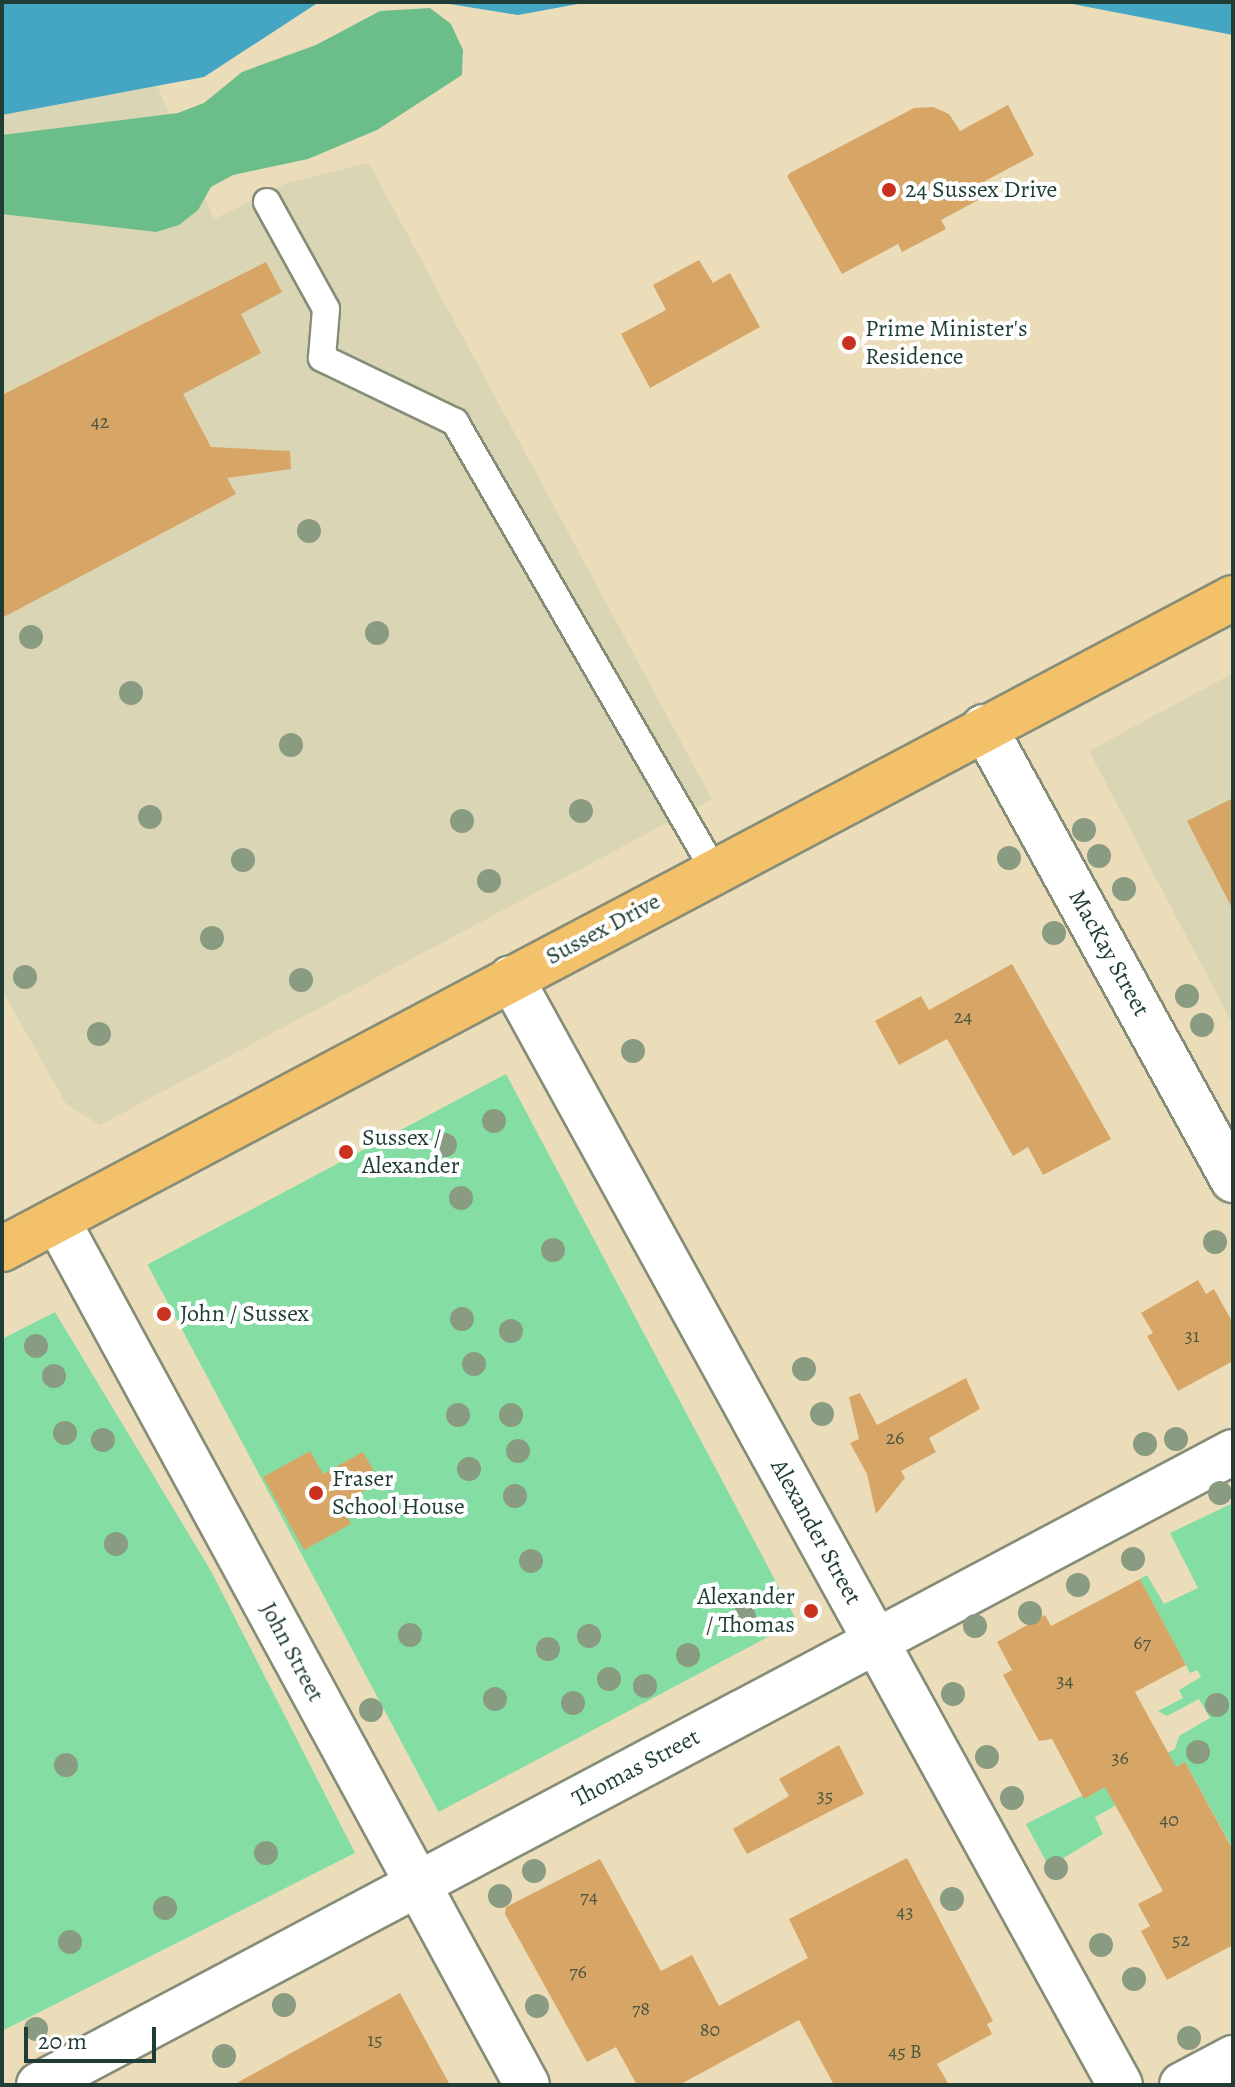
<!DOCTYPE html>
<html>
<head>
<meta charset="utf-8">
<style>
	body { margin:0 }
	#map { position:relative; width:1235px; height:2087px; overflow:hidden; background:#ecddba; font-family:Alegreya,serif }
	div>[style] { position:absolute }
	.built>* { inset:0; background:#dad6b5 }
	.green>* { inset:0; background:#84dea3; transform-origin:0 0 }
	.forest>* { inset:0; background:#6bbd89 }
	.water>* { inset:0; background:#44a6c3 }
	.building>* { inset:0; background:#d7a666 }
	.roads { filter:drop-shadow(2px 0 #868d77) drop-shadow(-2px 0 #868d77) drop-shadow(0 2px #868d77) drop-shadow(0 -2px #868d77) }
	.service>* { height:26px; margin:-13px; padding:0 13px; transform-origin:13px; border-radius:13px; background:#fff }
	.minor>* { height:44px; margin:-22px; padding:0 22px; transform-origin:22px; border-radius:22px; background:#fff }
	.tertiary>* { height:44px; margin:-22px; padding:0 22px; transform-origin:22px; border-radius:22px; background:#fff }
	.primary>* { height:44px; margin:-22px; padding:0 22px; transform-origin:22px; border-radius:22px; background:#f4c16b }
	.trees>* { width:24px; height:24px; margin:-12px; border-radius:50%; background:#899b80 }
	.dots>* { width:22px; height:22px; translate:-50% -50%; box-sizing:border-box; border:4px solid #fff; border-radius:50% }
	span { translate:-50% -50%; white-space:nowrap; text-align:center; line-height:1.15; -webkit-text-stroke:8px #fff; paint-order:stroke }
	.number-label { font-size:20px; color:#4d5740 }
	.number-label span { -webkit-text-stroke-width:0 }
	.poi-label { font-size:24px; color:#1f3d34 }
	.left { translate:0 -50%; text-align:left }
	.right { translate:-100% -50%; text-align:right }
	.street-label { font-size:24px; color:#1f3d34 }
	.frame { position:absolute; inset:0; border:4px solid #1f3d34; pointer-events:none }
	.scale { position:absolute; left:24px; top:2027px; width:132px; height:36px; box-sizing:border-box; border:4px solid #1f3d34; border-top:0; padding-left:10px; font-size:24px; line-height:28px; white-space:nowrap; color:#1f3d34; -webkit-text-stroke:6px #fff; paint-order:stroke }
</style>
</head>
<body>
<div id="map">
	<div class="built">
		<div style="clip-path:polygon(157px 85px,214px 219px,285px 184px,369px 163px,712px 799px,100px 1125px,66px 1104px,2px 990px,2px 115px)"></div>
		<div style="clip-path:polygon(1233px 673px,1233px 1025px,1089px 751px)"></div>
	</div>
	<div class="green">
		<div style="left:506px;top:1074px;width:620px;height:406px;rotate:62deg"></div>
		<div style="clip-path:polygon(55px 1312px,211px 1571px,355px 1853px,2px 2031px,2px 1339px)"></div>
		<div style="clip-path:polygon(1233px 1503px,1233px 1849px,1185px 1762px,1114px 1801px,1115px 1806px,1095px 1817px,1103px 1834px,1049px 1867px,1026px 1824px,1175px 1749px,1179px 1736px,1210px 1718px,1199px 1699px,1167px 1716px,1158px 1711px,1183px 1698px,1179px 1690px,1201px 1677px,1197px 1670px,1190px 1673px,1140px 1579px,1147px 1575px,1164px 1604px,1198px 1588px,1170px 1533px)"></div>
	</div>
	<div class="forest">
		<div style="clip-path:polygon(430px 8px,451px 24px,463px 50px,462px 75px,377px 130px,308px 159px,233px 175px,211px 187px,198px 210px,179px 225px,156px 232px,2px 214px,2px 135px,178px 113px,204px 103px,242px 72px,316px 45px,380px 11px)"></div>
	</div>
	<div class="water">
		<div style="clip-path:polygon(2px 2px,319px 2px,204px 77px,2px 115px)"></div>
		<div style="clip-path:polygon(437px 2px,589px 2px,518px 15px)"></div>
		<div style="clip-path:polygon(1062px 2px,1233px 2px,1233px 35px)"></div>
	</div>
	<div class="building">
		<div style="clip-path:polygon(1008px 105px,1034px 155px,985px 181px,982px 198px,941px 220px,946px 229px,902px 252px,898px 244px,842px 274px,787px 176px,790px 173px,914px 108px,933px 107px,949px 114px,960px 131px)"></div>
		<div style="clip-path:polygon(699px 260px,713px 283px,730px 273px,760px 327px,650px 388px,621px 334px,666px 310px,653px 285px)"></div>
		<div style="clip-path:polygon(266px 262px,282px 292px,241px 314px,261px 353px,183px 394px,211px 447px,290px 451px,291px 469px,227px 478px,236px 494px,2px 618px,2px 395px)"></div>
		<div style="clip-path:polygon(1233px 798px,1233px 910px,1187px 821px)"></div>
		<div style="clip-path:polygon(1012px 964px,1111px 1139px,1043px 1175px,1028px 1147px,1013px 1156px,947px 1039px,899px 1065px,875px 1021px,921px 996px,929px 1010px)"></div>
		<div style="clip-path:polygon(1198px 1280px,1206px 1294px,1214px 1289px,1233px 1323px,1233px 1361px,1178px 1391px,1147px 1336px,1153px 1333px,1141px 1313px)"></div>
		<div style="clip-path:polygon(966px 1378px,980px 1409px,929px 1438px,936px 1452px,901px 1471px,905px 1478px,876px 1514px,867px 1474px,850px 1443px,859px 1439px,849px 1397px,860px 1393px,877px 1425px)"></div>
		<div style="clip-path:polygon(310px 1451px,323px 1474px,363px 1452px,380px 1482px,340px 1504px,351px 1524px,304px 1550px,263px 1477px)"></div>
		<div style="clip-path:polygon(1140px 1579px,1186px 1665px,1135px 1692px,1176px 1767px,1185px 1762px,1233px 1850px,1233px 1945px,1167px 1980px,1141px 1931px,1150px 1926px,1138px 1904px,1163px 1891px,1105px 1787px,1084px 1799px,1052px 1739px,1039px 1741px,1003px 1675px,1012px 1670px,997px 1642px,1045px 1615px,1051px 1626px)"></div>
		<div style="clip-path:polygon(839px 1745px,864px 1794px,747px 1854px,733px 1829px,789px 1796px,779px 1779px)"></div>
		<div style="clip-path:polygon(907px 1858px,993px 2021px,987px 2024px,992px 2034px,937px 2064px,949px 2085px,834px 2085px,799px 2020px,679px 2085px,637px 2085px,616px 2047px,587px 2062px,505px 1914px,506px 1907px,600px 1859px,661px 1971px,692px 1955px,719px 2006px,808px 1958px,789px 1919px)"></div>
		<div style="clip-path:polygon(400px 1993px,450px 2085px,233px 2085px)"></div>
	</div>
	<div class="roads">
		<div class="service">
			<div style="left:267px;top:202px;width:122px;rotate:61.1deg"></div>
			<div style="left:326px;top:309px;width:49px;rotate:94.7deg"></div>
			<div style="left:322px;top:358px;width:148px;rotate:25.7deg"></div>
			<div style="left:455px;top:422px;width:517px;rotate:59.97deg"></div>
		</div>
		<div class="minor">
			<div style="left:984px;top:727px;width:517px;rotate:61.2deg"></div>
			<div style="left:39px;top:2085px;width:1351px;rotate:-27.93deg"></div>
			<div style="left:1182px;top:2085px;width:58px;rotate:-27.9deg"></div>
		</div>
		<div class="tertiary">
			<div style="left:511px;top:978px;width:1263px;rotate:61.18deg"></div>
			<div style="left:57px;top:1220px;width:984px;rotate:61.48deg"></div>
		</div>
		<div class="primary">
			<div style="left:2px;top:1249px;width:1393px;rotate:-27.87deg"></div>
		</div>
	</div>
	<div class="trees">
		<div style="left:309px;top:531px"></div>
		<div style="left:377px;top:633px"></div>
		<div style="left:31px;top:637px"></div>
		<div style="left:131px;top:693px"></div>
		<div style="left:291px;top:745px"></div>
		<div style="left:581px;top:811px"></div>
		<div style="left:150px;top:817px"></div>
		<div style="left:462px;top:821px"></div>
		<div style="left:1084px;top:830px"></div>
		<div style="left:1099px;top:856px"></div>
		<div style="left:1009px;top:858px"></div>
		<div style="left:243px;top:860px"></div>
		<div style="left:489px;top:881px"></div>
		<div style="left:1124px;top:889px"></div>
		<div style="left:1054px;top:933px"></div>
		<div style="left:212px;top:938px"></div>
		<div style="left:25px;top:977px"></div>
		<div style="left:301px;top:980px"></div>
		<div style="left:1187px;top:996px"></div>
		<div style="left:1202px;top:1025px"></div>
		<div style="left:99px;top:1034px"></div>
		<div style="left:633px;top:1051px"></div>
		<div style="left:494px;top:1121px"></div>
		<div style="left:445px;top:1145px"></div>
		<div style="left:461px;top:1198px"></div>
		<div style="left:1215px;top:1242px"></div>
		<div style="left:553px;top:1250px"></div>
		<div style="left:462px;top:1319px"></div>
		<div style="left:511px;top:1331px"></div>
		<div style="left:36px;top:1346px"></div>
		<div style="left:474px;top:1364px"></div>
		<div style="left:804px;top:1369px"></div>
		<div style="left:54px;top:1376px"></div>
		<div style="left:822px;top:1414px"></div>
		<div style="left:458px;top:1415px"></div>
		<div style="left:511px;top:1415px"></div>
		<div style="left:65px;top:1433px"></div>
		<div style="left:1176px;top:1439px"></div>
		<div style="left:103px;top:1440px"></div>
		<div style="left:1145px;top:1444px"></div>
		<div style="left:518px;top:1451px"></div>
		<div style="left:469px;top:1469px"></div>
		<div style="left:1220px;top:1493px"></div>
		<div style="left:515px;top:1496px"></div>
		<div style="left:116px;top:1544px"></div>
		<div style="left:1133px;top:1559px"></div>
		<div style="left:531px;top:1561px"></div>
		<div style="left:1078px;top:1585px"></div>
		<div style="left:1030px;top:1613px"></div>
		<div style="left:744px;top:1617px"></div>
		<div style="left:975px;top:1626px"></div>
		<div style="left:410px;top:1635px"></div>
		<div style="left:589px;top:1636px"></div>
		<div style="left:548px;top:1649px"></div>
		<div style="left:688px;top:1655px"></div>
		<div style="left:609px;top:1679px"></div>
		<div style="left:645px;top:1686px"></div>
		<div style="left:953px;top:1694px"></div>
		<div style="left:495px;top:1699px"></div>
		<div style="left:573px;top:1703px"></div>
		<div style="left:1217px;top:1705px"></div>
		<div style="left:371px;top:1710px"></div>
		<div style="left:1198px;top:1752px"></div>
		<div style="left:987px;top:1757px"></div>
		<div style="left:66px;top:1765px"></div>
		<div style="left:1012px;top:1798px"></div>
		<div style="left:266px;top:1853px"></div>
		<div style="left:1056px;top:1868px"></div>
		<div style="left:534px;top:1871px"></div>
		<div style="left:500px;top:1896px"></div>
		<div style="left:952px;top:1899px"></div>
		<div style="left:165px;top:1908px"></div>
		<div style="left:70px;top:1942px"></div>
		<div style="left:1101px;top:1945px"></div>
		<div style="left:1134px;top:1979px"></div>
		<div style="left:284px;top:2005px"></div>
		<div style="left:537px;top:2006px"></div>
		<div style="left:36px;top:2029px"></div>
		<div style="left:1189px;top:2038px"></div>
		<div style="left:224px;top:2056px"></div>
	</div>
	<div class="dots">
		<div style="left:889px;top:190px;background:#c8321e"></div>
		<div style="left:849px;top:343px;background:#c8321e"></div>
		<div style="left:346px;top:1152px;background:#c8321e"></div>
		<div style="left:164px;top:1314px;background:#c8321e"></div>
		<div style="left:316px;top:1493px;background:#c8321e"></div>
		<div style="left:811px;top:1611px;background:#c8321e"></div>
	</div>
	<div class="number-label">
		<span style="left:100px;top:421px">42</span>
		<span style="left:963px;top:1016px">24</span>
		<span style="left:1192px;top:1335px">31</span>
		<span style="left:895px;top:1437px">26</span>
		<span style="left:1142px;top:1642px">67</span>
		<span style="left:1065px;top:1680px">34</span>
		<span style="left:1120px;top:1757px">36</span>
		<span style="left:825px;top:1795px">35</span>
		<span style="left:1169px;top:1819px">40</span>
		<span style="left:589px;top:1896px">74</span>
		<span style="left:905px;top:1911px">43</span>
		<span style="left:1181px;top:1939px">52</span>
		<span style="left:578px;top:1971px">76</span>
		<span style="left:641px;top:2008px">78</span>
		<span style="left:710px;top:2029px">80</span>
		<span style="left:375px;top:2039px">15</span>
		<span style="left:905px;top:2051px">45 B</span>
	</div>
	<div class="poi-label">
		<span class="left" style="left:905px;top:190px">24 Sussex Drive</span>
		<span class="left" style="left:865px;top:343px">Prime Minister's<br>Residence</span>
		<span class="left" style="left:362px;top:1152px">Sussex /<br>Alexander</span>
		<span class="left" style="left:180px;top:1314px">John / Sussex</span>
		<span class="left" style="left:332px;top:1493px">Fraser<br>School House</span>
		<span class="right" style="left:795px;top:1611px">Alexander<br>/ Thomas</span>
	</div>
	<div class="street-label">
		<span style="left:603px;top:929px;rotate:-28deg">Sussex Drive</span>
		<span style="left:1109px;top:953px;rotate:61deg">MacKay Street</span>
		<span style="left:816px;top:1532px;rotate:61deg">Alexander Street</span>
		<span style="left:292px;top:1652px;rotate:62deg">John Street</span>
		<span style="left:636px;top:1768px;rotate:-28deg">Thomas Street</span>
	</div>
	<div class="frame"></div>
	<div class="scale">20 m</div>
</div>
</body>
</html>
